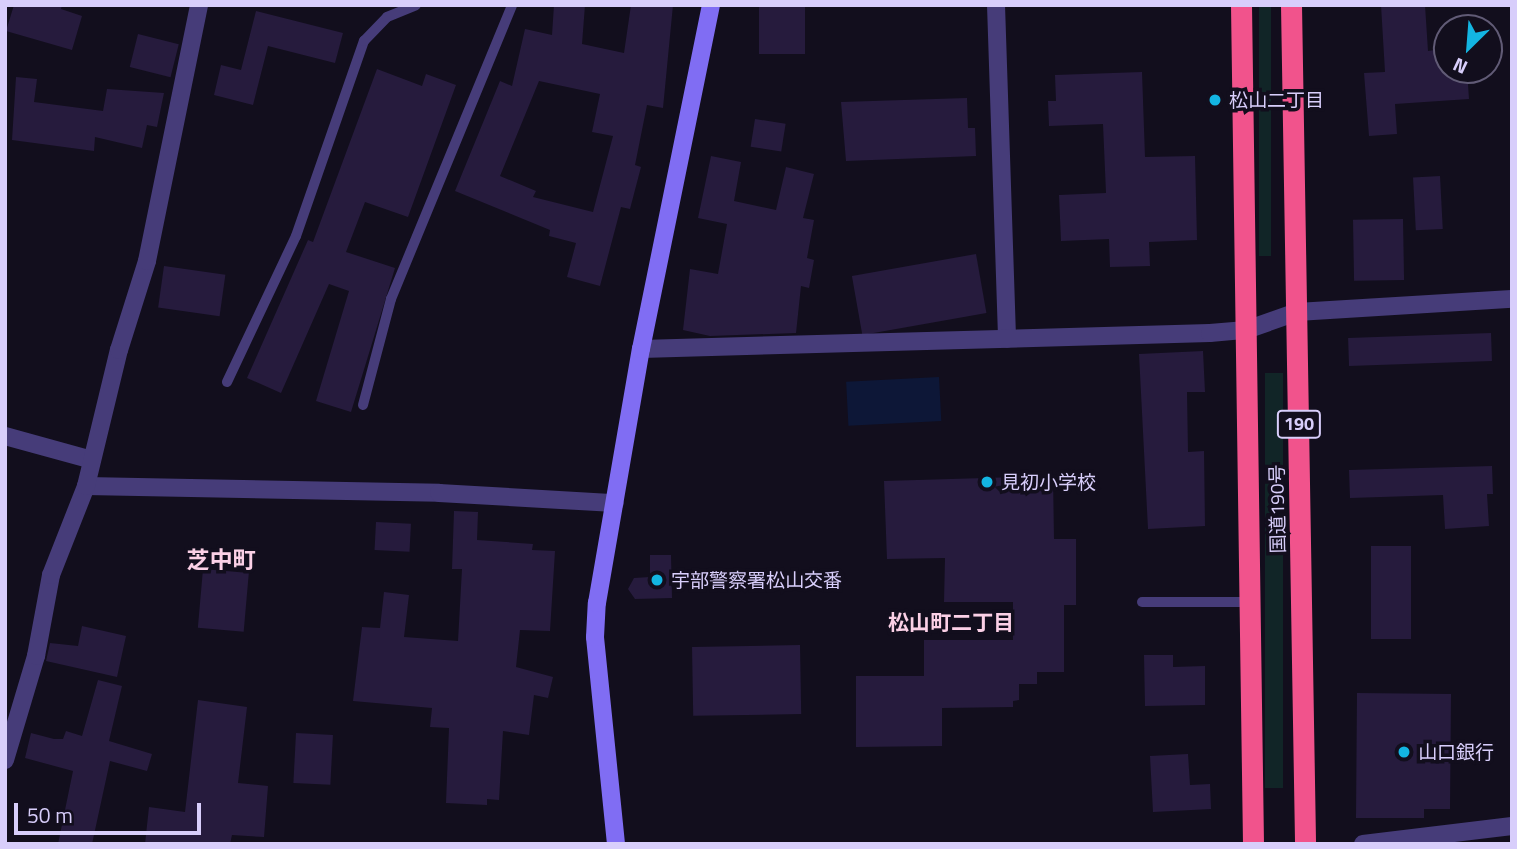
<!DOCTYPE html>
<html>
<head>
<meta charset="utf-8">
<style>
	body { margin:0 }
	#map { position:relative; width:1517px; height:849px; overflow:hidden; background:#120e1d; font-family:"Titillium Web","Noto Sans JP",sans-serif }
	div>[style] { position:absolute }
	.green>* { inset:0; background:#112527; transform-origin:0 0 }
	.water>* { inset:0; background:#0d1737; transform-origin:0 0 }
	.building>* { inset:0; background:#261b3d; transform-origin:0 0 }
	.lane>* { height:10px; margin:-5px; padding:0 5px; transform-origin:5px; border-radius:5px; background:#463c79 }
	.street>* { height:18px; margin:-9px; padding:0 9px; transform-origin:9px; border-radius:9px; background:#463c79 }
	.secondary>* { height:18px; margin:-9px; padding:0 9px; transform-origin:9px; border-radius:9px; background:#806df3 }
	.highway>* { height:21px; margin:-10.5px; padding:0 10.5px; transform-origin:10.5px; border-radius:10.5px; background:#f1538c }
	.dots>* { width:19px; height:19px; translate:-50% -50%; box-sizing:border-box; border:4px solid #120e1d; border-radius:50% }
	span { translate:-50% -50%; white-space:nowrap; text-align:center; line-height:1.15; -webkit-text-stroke:7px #120e1d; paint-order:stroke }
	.shield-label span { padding:2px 5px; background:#120e1d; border:2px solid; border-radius:5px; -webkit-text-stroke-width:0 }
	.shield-label { font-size:18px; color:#d8cefb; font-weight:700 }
	.poi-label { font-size:19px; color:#d8cefb }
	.left { translate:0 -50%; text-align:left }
	.street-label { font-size:19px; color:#d8cefb }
	.neighbourhood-label { font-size:21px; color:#fbd0e6; font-weight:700 }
	.quarter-label { font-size:23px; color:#fbd0e6; font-weight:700 }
	.frame { position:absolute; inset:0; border:7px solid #d8cefb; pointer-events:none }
	.north { position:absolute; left:1433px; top:14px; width:70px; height:70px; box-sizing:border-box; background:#120e1d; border:2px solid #615b76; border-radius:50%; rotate:205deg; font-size:19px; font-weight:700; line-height:28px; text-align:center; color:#d8cefb }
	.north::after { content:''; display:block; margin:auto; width:24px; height:32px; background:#13b5e2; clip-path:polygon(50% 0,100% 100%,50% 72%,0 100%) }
	.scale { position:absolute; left:14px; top:803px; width:187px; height:32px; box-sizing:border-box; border:4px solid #d8cefb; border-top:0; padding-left:9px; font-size:21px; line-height:24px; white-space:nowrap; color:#d8cefb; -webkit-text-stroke:5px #120e1d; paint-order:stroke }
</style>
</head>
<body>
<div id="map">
	<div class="green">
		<div style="left:1259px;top:5px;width:12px;height:251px"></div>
		<div style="left:1265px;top:373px;width:18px;height:415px"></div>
	</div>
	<div class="water">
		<div style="left:939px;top:377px;width:44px;height:93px;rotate:87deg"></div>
	</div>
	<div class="building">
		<div style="clip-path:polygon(14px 5px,62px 5px,61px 9px,82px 16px,72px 50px,6px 31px)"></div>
		<div style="clip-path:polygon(evenodd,554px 5px,585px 5px,582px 44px,624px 53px,631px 5px,673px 5px,663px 108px,647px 105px,635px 165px,641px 167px,630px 209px,621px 207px,600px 286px,567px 277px,576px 243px,549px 236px,550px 230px,455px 191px,500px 81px,512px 86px,525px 29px,552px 35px,554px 5px,539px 81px,600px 94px,592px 132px,613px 136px,593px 212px,533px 197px,536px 191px,500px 176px,539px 81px)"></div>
		<div style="left:759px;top:5px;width:46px;height:49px"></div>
		<div style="clip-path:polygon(1381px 5px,1425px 5px,1428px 51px,1442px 49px,1443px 70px,1467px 70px,1469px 99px,1395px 104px,1397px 134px,1369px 136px,1364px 73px,1385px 72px)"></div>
		<div style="clip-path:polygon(256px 11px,343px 33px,335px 63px,268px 46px,253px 105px,214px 95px,221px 65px,241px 70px)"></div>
		<div style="left:138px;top:34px;width:42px;height:34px;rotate:14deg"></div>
		<div style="clip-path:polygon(377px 69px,422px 86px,426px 74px,456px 85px,408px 217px,365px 202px,346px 252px,395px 268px,351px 412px,316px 401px,349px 291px,329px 284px,281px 393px,247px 378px,308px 240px,313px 242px)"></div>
		<div style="clip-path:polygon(1142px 72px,1145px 157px,1195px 156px,1197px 240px,1149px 242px,1150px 266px,1110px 267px,1109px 239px,1061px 241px,1059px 195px,1106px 193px,1103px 124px,1049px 126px,1048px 101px,1056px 101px,1055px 75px)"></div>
		<div style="clip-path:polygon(16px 77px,37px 79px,34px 102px,103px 111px,107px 89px,164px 93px,157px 127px,147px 125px,142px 148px,95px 137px,94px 151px,12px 140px)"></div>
		<div style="clip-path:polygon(967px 98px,968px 128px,975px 128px,976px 156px,846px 161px,841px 102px)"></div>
		<div style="left:755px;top:119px;width:31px;height:28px;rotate:9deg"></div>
		<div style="clip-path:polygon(711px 156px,741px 162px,734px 201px,776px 210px,786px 167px,814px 174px,803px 218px,814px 220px,807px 258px,814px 260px,809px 288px,801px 286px,796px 333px,710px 336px,683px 330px,690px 269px,718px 274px,727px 224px,698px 218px)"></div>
		<div style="left:1440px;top:176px;width:53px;height:27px;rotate:87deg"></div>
		<div style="left:1403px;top:219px;width:61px;height:50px;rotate:89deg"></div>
		<div style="left:976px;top:254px;width:60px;height:126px;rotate:80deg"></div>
		<div style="left:164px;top:266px;width:62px;height:42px;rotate:8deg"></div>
		<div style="left:1491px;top:333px;width:28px;height:143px;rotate:88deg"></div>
		<div style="clip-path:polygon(1203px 351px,1205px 392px,1187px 392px,1188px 452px,1204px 451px,1205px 526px,1148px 529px,1139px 354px)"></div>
		<div style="clip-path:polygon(1492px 466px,1493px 494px,1487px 494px,1489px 526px,1445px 529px,1443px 495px,1350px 498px,1349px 470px)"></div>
		<div style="clip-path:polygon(1053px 476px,1054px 539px,1076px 539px,1076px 605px,1064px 605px,1064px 672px,1037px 672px,1037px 684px,1019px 684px,1019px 700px,1013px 701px,1013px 707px,942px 708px,942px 746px,856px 747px,856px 676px,924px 676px,924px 640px,1013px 640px,1013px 602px,944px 602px,945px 558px,887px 559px,884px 481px)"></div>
		<div style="clip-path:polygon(454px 511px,478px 512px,477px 540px,533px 544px,532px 550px,555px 551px,550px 631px,520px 630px,516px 667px,553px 677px,548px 698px,534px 695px,529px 735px,503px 731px,499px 800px,487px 799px,487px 805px,446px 803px,449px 728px,430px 727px,432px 708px,353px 701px,362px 627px,380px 628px,384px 592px,409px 595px,404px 637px,458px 641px,462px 569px,452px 569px)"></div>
		<div style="left:376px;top:522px;width:35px;height:28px;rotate:3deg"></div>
		<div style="left:1371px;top:546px;width:40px;height:93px"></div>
		<div style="clip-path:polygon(650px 555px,671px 555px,672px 598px,635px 599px,628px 589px,634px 578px,650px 577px)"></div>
		<div style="left:203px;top:569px;width:46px;height:59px;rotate:5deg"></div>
		<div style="clip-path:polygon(82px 626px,126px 636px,117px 677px,46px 661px,50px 643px,78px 646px)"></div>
		<div style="left:800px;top:645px;width:69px;height:108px;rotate:89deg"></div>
		<div style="clip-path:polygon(1144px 655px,1173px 655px,1173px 667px,1205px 666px,1205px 705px,1145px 706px)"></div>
		<div style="clip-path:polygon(98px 680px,122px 686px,109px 741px,152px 754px,147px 771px,110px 761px,92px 844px,58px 844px,73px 771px,25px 758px,31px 733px,54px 739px,63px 739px,66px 731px,82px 736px)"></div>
		<div style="clip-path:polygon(1357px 693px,1451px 694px,1450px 809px,1424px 809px,1424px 818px,1356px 818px)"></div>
		<div style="clip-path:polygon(198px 700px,247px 707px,238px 783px,268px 786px,264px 837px,232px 835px,230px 844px,145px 844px,149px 807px,185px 812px)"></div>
		<div style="left:296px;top:733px;width:37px;height:50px;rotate:3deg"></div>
		<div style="clip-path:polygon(1188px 754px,1190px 785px,1210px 784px,1211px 809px,1153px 812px,1150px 756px)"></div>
	</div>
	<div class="lane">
		<div style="left:227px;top:382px;width:161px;rotate:-64.7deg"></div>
		<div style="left:296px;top:236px;width:207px;rotate:-70.8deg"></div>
		<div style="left:364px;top:41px;width:33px;rotate:-46deg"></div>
		<div style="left:387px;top:17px;width:31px;rotate:-22deg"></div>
		<div style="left:363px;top:405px;width:110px;rotate:-75.2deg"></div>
		<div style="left:391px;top:299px;width:318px;rotate:-67.6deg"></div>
		<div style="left:1142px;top:602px;width:108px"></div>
	</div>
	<div class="street">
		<div style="left:996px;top:5px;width:334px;rotate:88.1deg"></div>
		<div style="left:641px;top:349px;width:569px;rotate:-1.61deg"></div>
		<div style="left:1210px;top:333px;width:36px;rotate:-5deg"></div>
		<div style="left:1246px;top:330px;width:54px;rotate:-19.4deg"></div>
		<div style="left:1297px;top:312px;width:215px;rotate:-3.5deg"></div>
		<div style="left:5px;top:436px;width:90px;rotate:15.4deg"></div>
		<div style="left:86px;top:486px;width:353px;rotate:1.1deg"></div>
		<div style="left:439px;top:493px;width:176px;rotate:3.3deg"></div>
		<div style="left:5px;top:760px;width:109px;rotate:-73.4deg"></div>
		<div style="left:36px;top:656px;width:82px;rotate:-79.5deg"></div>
		<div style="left:51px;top:575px;width:96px;rotate:-68.5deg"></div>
		<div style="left:86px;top:486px;width:140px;rotate:-76.4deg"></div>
		<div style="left:119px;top:350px;width:93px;rotate:-72.5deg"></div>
		<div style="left:147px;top:261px;width:261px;rotate:-78.5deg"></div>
		<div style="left:1363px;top:844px;width:150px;rotate:-6.9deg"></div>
	</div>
	<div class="secondary">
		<div style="left:616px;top:844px;width:208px;rotate:-95.8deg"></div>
		<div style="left:595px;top:637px;width:34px;rotate:-87deg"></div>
		<div style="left:597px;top:603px;width:258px;rotate:-80.2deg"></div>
		<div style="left:641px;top:349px;width:351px;rotate:-78.5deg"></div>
	</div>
	<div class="highway">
		<div style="left:1241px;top:5px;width:839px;rotate:89.18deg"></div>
		<div style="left:1291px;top:5px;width:839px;rotate:89.04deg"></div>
	</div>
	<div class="dots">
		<div style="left:1215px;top:100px;background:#13b5e2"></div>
		<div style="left:987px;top:482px;background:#13b5e2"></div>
		<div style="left:657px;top:580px;background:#13b5e2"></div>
		<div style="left:1404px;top:752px;background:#13b5e2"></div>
	</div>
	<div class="shield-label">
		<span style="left:1299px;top:424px">190</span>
	</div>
	<div class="poi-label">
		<span class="left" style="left:1229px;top:100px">松山二丁目</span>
		<span class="left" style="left:1001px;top:482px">見初小学校</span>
		<span class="left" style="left:671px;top:580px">宇部警察署松山交番</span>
		<span class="left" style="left:1418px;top:752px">山口銀行</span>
	</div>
	<div class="street-label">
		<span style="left:1277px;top:509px;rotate:-91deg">国道190号</span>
	</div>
	<div class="neighbourhood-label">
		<span style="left:951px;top:622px">松山町二丁目</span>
	</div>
	<div class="quarter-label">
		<span style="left:221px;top:560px">芝中町</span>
	</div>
	<div class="frame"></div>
	<div class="north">N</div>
	<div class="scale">50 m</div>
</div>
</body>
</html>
